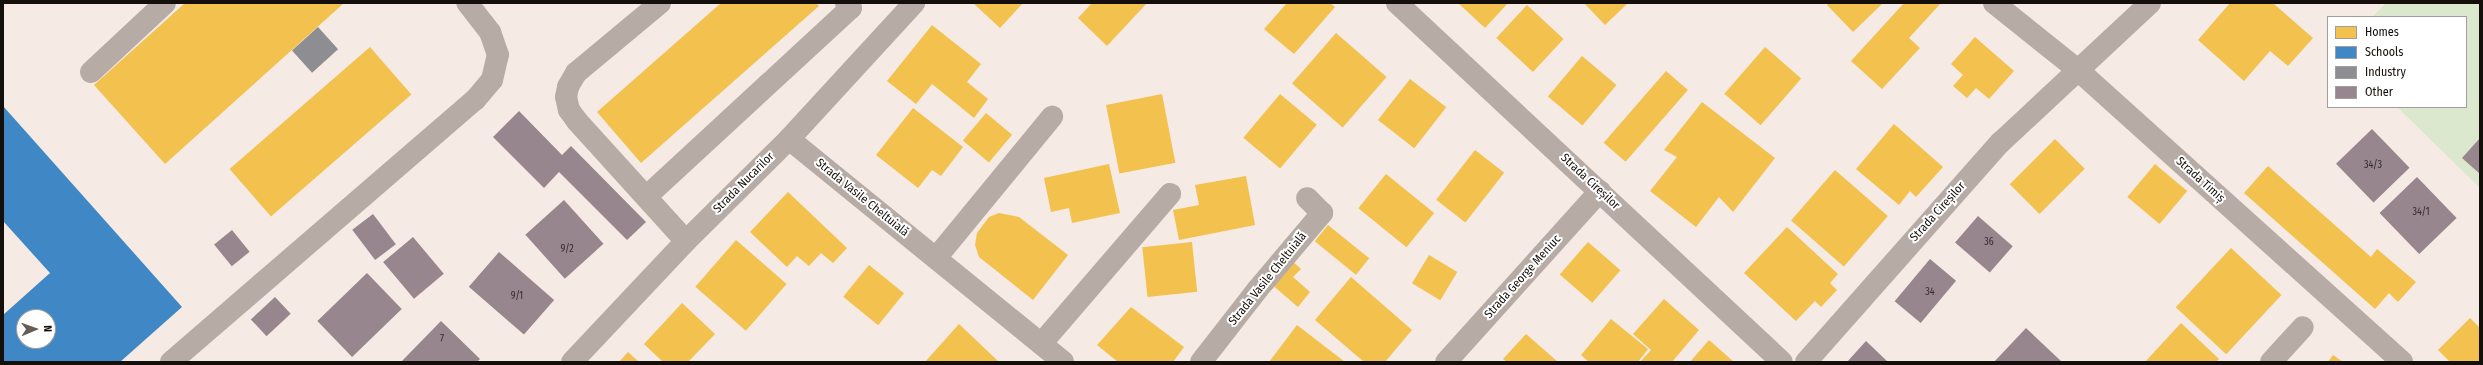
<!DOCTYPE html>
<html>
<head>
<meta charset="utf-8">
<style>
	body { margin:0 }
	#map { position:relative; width:2483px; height:365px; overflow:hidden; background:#f5eae4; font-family:"Fira Sans Condensed",sans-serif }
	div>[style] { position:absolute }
	.green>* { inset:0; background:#dce8cd }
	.homes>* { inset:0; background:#f2c14e; transform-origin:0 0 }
	.schools>* { inset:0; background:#3f88c5 }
	.industry>* { inset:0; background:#8d8d92; transform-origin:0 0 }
	.building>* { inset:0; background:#97868d; transform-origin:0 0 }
	.minor>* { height:22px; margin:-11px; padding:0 11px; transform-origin:11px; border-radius:11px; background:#b6aca5 }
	span { translate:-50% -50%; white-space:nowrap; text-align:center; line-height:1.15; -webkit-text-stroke:4px #fff; paint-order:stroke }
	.number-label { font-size:10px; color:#362d2c }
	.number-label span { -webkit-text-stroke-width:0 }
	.street-label { font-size:12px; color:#150f0b }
	.frame { position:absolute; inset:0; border:4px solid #150f0b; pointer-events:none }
	.legend { position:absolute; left:2327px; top:16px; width:140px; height:92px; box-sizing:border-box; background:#fff; border:1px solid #a19f9d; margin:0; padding:5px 7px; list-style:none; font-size:12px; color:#150f0b }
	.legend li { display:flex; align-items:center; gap:8px; height:20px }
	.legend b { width:20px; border:1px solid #a19f9d }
	.north { position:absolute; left:16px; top:309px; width:40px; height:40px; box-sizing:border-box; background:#fff; border:1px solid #a19f9d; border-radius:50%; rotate:88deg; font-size:11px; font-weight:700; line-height:16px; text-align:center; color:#150f0b }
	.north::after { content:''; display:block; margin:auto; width:14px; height:18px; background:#635c57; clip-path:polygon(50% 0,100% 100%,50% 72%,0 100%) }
</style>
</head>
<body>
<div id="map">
	<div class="green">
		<div style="clip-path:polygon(2386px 3px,2480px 3px,2480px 188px,2397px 107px,2466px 107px,2466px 17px,2372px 17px)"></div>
	</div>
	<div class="homes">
		<div style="clip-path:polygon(185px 3px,344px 3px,165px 164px,94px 85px)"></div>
		<div style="clip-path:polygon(721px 3px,816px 3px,819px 6px,641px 163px,597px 112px)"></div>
		<div style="clip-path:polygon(973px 3px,1023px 3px,1000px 28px)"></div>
		<div style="clip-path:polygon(1092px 3px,1147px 3px,1107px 46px,1078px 18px)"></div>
		<div style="clip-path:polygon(1287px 3px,1330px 3px,1335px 7px,1294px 54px,1264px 29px)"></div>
		<div style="clip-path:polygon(1458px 3px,1508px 3px,1485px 28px)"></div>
		<div style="clip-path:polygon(1584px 3px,1628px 3px,1605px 25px)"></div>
		<div style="clip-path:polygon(1829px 3px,1883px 3px,1853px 32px,1827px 5px)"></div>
		<div style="clip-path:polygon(1904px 3px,1940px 4px,1909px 38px,1920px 48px,1882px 89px,1851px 61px)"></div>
		<div style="clip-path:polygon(2230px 3px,2273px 3px,2313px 38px,2288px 66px,2270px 51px,2244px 81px,2198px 40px)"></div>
		<div style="left:1527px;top:5px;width:50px;height:45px;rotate:43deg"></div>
		<div style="clip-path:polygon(932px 25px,981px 64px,967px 82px,988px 99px,974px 118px,932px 84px,916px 104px,887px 81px)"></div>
		<div style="left:1336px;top:33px;width:67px;height:67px;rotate:41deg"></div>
		<div style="clip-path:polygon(1975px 37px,2014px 71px,1989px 99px,1976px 88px,1967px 98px,1953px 86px,1963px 75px,1951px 64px)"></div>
		<div style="left:370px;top:47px;width:63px;height:186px;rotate:49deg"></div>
		<div style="left:1765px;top:47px;width:48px;height:62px;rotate:41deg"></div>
		<div style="left:1582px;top:56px;width:45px;height:53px;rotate:40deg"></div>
		<div style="left:1666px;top:71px;width:29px;height:95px;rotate:41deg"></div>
		<div style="left:1410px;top:79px;width:46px;height:52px;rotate:38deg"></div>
		<div style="left:1162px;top:94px;width:70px;height:57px;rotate:79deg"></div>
		<div style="left:1280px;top:94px;width:48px;height:57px;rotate:40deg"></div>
		<div style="clip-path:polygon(1702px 102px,1775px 158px,1733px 212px,1719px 197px,1696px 227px,1650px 191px,1677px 157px,1664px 150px)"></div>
		<div style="clip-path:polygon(913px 108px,963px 147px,941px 176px,932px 170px,918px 188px,876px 155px)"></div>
		<div style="left:986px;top:113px;width:34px;height:36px;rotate:40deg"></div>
		<div style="clip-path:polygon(1894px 124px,1943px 167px,1916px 197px,1910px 191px,1899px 205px,1856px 169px)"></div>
		<div style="left:2055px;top:139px;width:42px;height:64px;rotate:45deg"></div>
		<div style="left:1475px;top:150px;width:37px;height:63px;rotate:38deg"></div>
		<div style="clip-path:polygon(1109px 164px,1120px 213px,1072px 223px,1069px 208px,1051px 212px,1044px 178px)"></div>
		<div style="left:2155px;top:164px;width:42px;height:43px;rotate:40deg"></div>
		<div style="clip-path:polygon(2268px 166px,2371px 257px,2377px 249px,2416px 282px,2398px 302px,2389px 293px,2375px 309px,2244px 193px)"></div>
		<div style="left:1835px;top:170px;width:70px;height:67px;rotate:41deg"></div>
		<div style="left:1386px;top:174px;width:62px;height:44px;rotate:39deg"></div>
		<div style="clip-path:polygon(1246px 176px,1255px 225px,1179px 240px,1173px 210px,1199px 205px,1195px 185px)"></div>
		<div style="clip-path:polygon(788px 192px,847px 248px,833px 263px,821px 253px,809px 266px,797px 256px,787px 267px,750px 232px)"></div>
		<div style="clip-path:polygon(999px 213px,1019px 217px,1068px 255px,1033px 300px,979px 257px,975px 245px,977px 233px,989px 217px)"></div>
		<div style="left:1328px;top:225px;width:53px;height:21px;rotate:39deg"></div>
		<div style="clip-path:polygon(1787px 227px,1838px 274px,1830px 283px,1837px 290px,1821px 307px,1815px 301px,1796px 321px,1744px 273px)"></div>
		<div style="left:736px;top:240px;width:67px;height:62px;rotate:41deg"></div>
		<div style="left:1192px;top:242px;width:50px;height:50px;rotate:84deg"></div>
		<div style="left:1588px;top:242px;width:43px;height:43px;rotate:41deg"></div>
		<div style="left:2231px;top:248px;width:69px;height:81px;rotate:43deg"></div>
		<div style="left:1429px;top:255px;width:33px;height:33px;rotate:31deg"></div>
		<div style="clip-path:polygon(1290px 259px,1301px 269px,1293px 277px,1310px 292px,1298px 307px,1270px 283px)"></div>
		<div style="left:869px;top:265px;width:45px;height:41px;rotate:39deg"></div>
		<div style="clip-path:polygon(1351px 277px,1412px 330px,1385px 362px,1364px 362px,1315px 320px)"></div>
		<div style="clip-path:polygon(1664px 299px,1699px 330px,1672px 362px,1640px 362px,1651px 350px,1633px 334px)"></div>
		<div style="clip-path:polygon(682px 303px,715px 334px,688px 362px,663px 362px,644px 344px)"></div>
		<div style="clip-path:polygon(1131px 307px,1184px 347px,1173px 362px,1118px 362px,1097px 345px)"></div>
		<div style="clip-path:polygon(2470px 318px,2480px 328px,2480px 362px,2450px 362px,2438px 350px)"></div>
		<div style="clip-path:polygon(1611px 319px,1648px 349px,1638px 362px,1589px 362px,1581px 355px)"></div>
		<div style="clip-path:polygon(2181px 323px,2219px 359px,2216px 362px,2145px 362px)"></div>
		<div style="clip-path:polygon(959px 324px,999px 362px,925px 362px)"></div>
		<div style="clip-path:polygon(1297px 325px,1345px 362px,1269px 362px)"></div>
		<div style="clip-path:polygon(1526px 334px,1558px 362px,1507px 362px,1503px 359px)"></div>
		<div style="clip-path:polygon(1709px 340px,1734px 362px,1690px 362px)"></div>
		<div style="clip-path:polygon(628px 352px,639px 362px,619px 362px)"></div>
		<div style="clip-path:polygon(2333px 355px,2343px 362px,2328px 362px)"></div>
	</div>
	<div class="schools">
		<div style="clip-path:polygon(evenodd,3px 106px,182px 307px,120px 362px,3px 362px,3px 315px,50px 273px,3px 221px,3px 106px,24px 317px,48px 317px,48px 341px,24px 341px,24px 317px)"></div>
	</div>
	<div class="industry">
		<div style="left:318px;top:27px;width:30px;height:35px;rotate:48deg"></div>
	</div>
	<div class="building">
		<div style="clip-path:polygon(519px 111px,562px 155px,571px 146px,646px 222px,627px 240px,559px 172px,544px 188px,493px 137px)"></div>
		<div style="left:2372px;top:129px;width:54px;height:50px;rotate:46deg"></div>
		<div style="clip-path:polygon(2480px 138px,2480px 174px,2462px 158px)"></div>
		<div style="left:2417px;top:177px;width:57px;height:52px;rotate:46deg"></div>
		<div style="left:564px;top:200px;width:59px;height:52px;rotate:48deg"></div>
		<div style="left:373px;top:214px;width:38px;height:26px;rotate:53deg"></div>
		<div style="left:1978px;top:216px;width:46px;height:35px;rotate:41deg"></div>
		<div style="left:232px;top:230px;width:28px;height:23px;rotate:51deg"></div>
		<div style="left:413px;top:237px;width:48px;height:39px;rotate:50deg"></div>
		<div style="left:499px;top:252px;width:73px;height:46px;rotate:41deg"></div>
		<div style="left:1930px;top:259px;width:34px;height:55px;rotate:40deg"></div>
		<div style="left:367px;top:273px;width:50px;height:69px;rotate:46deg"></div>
		<div style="left:275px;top:297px;width:23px;height:33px;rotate:47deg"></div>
		<div style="clip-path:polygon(441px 321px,480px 359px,477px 362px,401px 362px)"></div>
		<div style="clip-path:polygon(2026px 328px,2062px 362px,1994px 362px)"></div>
		<div style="clip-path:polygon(1866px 341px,1888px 362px,1847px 362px)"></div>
	</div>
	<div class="minor">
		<div style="left:660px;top:3px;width:109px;rotate:140.2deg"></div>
		<div style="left:576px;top:73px;width:16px;rotate:120deg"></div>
		<div style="left:568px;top:87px;width:10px;rotate:101deg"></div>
		<div style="left:566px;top:97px;width:13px;rotate:77deg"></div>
		<div style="left:569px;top:110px;width:14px;rotate:54deg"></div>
		<div style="left:577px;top:121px;width:162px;rotate:47.8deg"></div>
		<div style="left:1397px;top:3px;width:526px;rotate:43deg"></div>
		<div style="left:1994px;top:3px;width:107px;rotate:38.6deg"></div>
		<div style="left:2078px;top:70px;width:436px;rotate:42deg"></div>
		<div style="left:91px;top:72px;width:101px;rotate:-43deg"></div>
		<div style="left:789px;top:139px;width:353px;rotate:39.1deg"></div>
		<div style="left:647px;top:196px;width:277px;rotate:-42.7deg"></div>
		<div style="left:851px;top:8px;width:7px;rotate:-135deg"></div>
		<div style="left:936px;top:258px;width:183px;rotate:-50.6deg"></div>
		<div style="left:1041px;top:344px;width:198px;rotate:-49.3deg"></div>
		<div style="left:171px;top:362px;width:401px;rotate:-40.8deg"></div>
		<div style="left:475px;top:100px;width:26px;rotate:-50deg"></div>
		<div style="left:492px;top:80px;width:26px;rotate:-77deg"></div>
		<div style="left:498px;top:55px;width:24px;rotate:-109deg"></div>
		<div style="left:490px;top:32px;width:37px;rotate:-128deg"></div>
		<div style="left:572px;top:362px;width:166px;rotate:-46.7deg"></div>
		<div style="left:686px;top:241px;width:145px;rotate:-44.7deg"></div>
		<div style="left:789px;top:139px;width:185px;rotate:-47.4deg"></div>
		<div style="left:1201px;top:362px;width:91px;rotate:-52.1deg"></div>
		<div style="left:1257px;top:290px;width:101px;rotate:-49.8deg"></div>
		<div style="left:1322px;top:213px;width:21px;rotate:-135deg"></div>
		<div style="left:1446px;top:362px;width:230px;rotate:-48deg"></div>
		<div style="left:1806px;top:362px;width:293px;rotate:-48.5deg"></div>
		<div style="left:2000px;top:143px;width:205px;rotate:-43deg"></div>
		<div style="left:2271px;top:362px;width:47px;rotate:-47.6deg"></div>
	</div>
	<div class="number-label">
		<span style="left:2373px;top:166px">34/3</span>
		<span style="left:2421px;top:213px">34/1</span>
		<span style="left:1989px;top:243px">36</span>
		<span style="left:567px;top:250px">9/2</span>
		<span style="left:1930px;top:293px">34</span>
		<span style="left:517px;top:297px">9/1</span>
		<span style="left:442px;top:340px">7</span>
	</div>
	<div class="street-label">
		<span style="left:2200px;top:180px;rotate:42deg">Strada Timiș</span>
		<span style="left:1590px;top:182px;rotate:43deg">Strada Cireșilor</span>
		<span style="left:744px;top:183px;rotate:-45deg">Strada Nucarilor</span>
		<span style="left:862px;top:198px;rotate:39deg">Strada Vasile Cheltuială</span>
		<span style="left:1938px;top:212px;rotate:-48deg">Strada Cireșilor</span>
		<span style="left:1523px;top:277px;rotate:-48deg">Strada George Meniuc</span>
		<span style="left:1268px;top:279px;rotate:-51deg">Strada Vasile Cheltuială</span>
	</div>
	<div class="frame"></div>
	<ul class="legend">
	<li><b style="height:11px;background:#f2c14e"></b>Homes</li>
	<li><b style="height:11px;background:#3f88c5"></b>Schools</li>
	<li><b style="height:11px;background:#8d8d92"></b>Industry</li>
	<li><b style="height:11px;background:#97868d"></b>Other</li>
	</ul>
	<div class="north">N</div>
</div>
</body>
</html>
